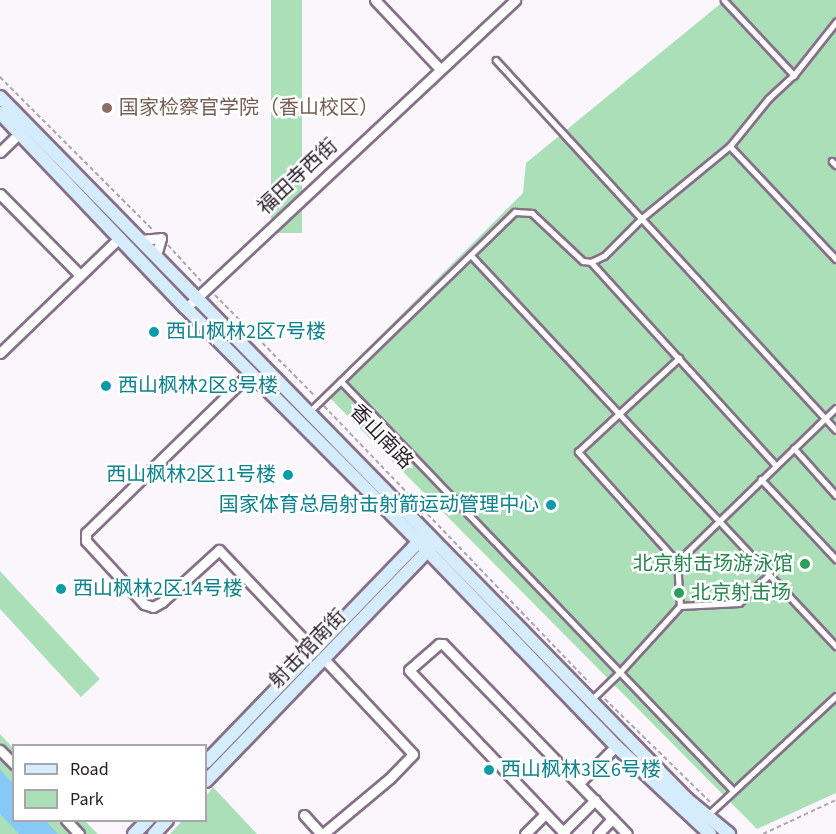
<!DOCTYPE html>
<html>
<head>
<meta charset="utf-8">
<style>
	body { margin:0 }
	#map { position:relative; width:836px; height:834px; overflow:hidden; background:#fbf6fc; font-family:"Source Sans 3","Noto Sans SC",sans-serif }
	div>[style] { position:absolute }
	.green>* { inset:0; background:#abdfb8; transform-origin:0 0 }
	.water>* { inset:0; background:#87c9f6 }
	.path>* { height:1.5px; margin-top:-0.75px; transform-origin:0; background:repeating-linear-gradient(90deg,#aca5ad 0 4.5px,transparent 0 7.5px) }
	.roads { filter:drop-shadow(2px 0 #877089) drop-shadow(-2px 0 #877089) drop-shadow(0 2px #877089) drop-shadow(0 -2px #877089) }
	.lane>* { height:4.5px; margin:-2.25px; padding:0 2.25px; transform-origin:2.25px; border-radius:2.25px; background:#fff }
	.street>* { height:9px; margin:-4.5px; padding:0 4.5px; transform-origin:4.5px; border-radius:4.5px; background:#fff }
	.secondary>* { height:12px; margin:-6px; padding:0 6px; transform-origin:6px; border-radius:6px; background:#d5ecfc }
	.dots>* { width:16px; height:16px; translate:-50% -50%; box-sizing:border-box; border:3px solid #fff; border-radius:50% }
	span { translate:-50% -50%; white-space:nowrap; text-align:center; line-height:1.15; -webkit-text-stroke:5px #fff; paint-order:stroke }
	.education-label { font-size:20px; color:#785e54 }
	.left { translate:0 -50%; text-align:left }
	.street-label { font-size:20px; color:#271d28 }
	.culture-label { font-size:20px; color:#0d838f }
	.right { translate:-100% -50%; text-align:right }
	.leisure-label { font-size:20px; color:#27864d }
	.legend { position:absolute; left:12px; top:744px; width:195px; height:78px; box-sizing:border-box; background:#fff; border:2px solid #a9a5a9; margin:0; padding:8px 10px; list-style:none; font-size:18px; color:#271d28 }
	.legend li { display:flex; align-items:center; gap:12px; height:30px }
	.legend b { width:30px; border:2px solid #a9a5a9 }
</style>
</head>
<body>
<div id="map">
	<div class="green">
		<div style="left:271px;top:0;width:31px;height:233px"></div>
		<div style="clip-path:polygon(725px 0,836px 0,836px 793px,757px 829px,324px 392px,523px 193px,526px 163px)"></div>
		<div style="clip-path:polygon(0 571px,100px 679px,81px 697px,0 609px)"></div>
		<div style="clip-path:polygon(0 734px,13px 748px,14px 820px,85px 821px,98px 834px,0 834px)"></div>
		<div style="clip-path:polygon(213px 787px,257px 834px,170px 834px,182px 821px,206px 820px,206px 796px)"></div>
	</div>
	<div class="water">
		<div style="clip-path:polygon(0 769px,13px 784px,14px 820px,46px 821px,58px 834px,19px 834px,0 814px)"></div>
	</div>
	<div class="path">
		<div style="left:0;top:77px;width:215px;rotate:45deg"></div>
		<div style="left:168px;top:245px;width:49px;rotate:47.5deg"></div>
		<div style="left:215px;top:295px;width:142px;rotate:45.3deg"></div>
		<div style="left:324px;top:406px;width:383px;rotate:46.2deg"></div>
		<div style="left:605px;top:699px;width:147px;rotate:44.4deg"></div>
		<div style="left:763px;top:834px;width:81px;rotate:-25deg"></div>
	</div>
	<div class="roads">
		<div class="lane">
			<div style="left:724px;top:0;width:103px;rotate:47deg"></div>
			<div style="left:496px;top:60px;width:502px;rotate:47.42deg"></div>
			<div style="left:730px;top:146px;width:155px;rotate:46.8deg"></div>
			<div style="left:832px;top:161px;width:6px;rotate:45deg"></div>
			<div style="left:471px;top:255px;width:535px;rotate:46.97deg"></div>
			<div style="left:591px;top:262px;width:275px;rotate:47.7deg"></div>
			<div style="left:341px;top:381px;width:567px;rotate:46.22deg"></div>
			<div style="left:309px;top:412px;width:287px;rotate:-44.2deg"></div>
			<div style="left:515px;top:212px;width:17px;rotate:3deg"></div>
			<div style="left:532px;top:213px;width:70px;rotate:43.3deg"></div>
			<div style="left:583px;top:261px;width:8px;rotate:7deg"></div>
			<div style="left:591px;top:262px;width:14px;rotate:-25deg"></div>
			<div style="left:604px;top:256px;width:54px;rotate:-45deg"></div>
			<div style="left:642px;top:218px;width:114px;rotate:-39.3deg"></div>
			<div style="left:730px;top:146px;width:60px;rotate:-51deg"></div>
			<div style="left:768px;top:99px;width:35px;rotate:-43deg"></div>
			<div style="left:794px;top:75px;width:68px;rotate:-51.6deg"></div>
			<div style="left:794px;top:448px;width:63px;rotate:48.2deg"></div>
			<div style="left:761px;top:479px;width:110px;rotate:46.8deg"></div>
			<div style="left:677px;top:562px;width:148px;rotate:-132deg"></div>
			<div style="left:578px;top:452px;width:138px;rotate:-42.9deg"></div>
			<div style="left:680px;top:606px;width:59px;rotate:-2.9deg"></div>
			<div style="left:739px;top:603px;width:41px;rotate:-43deg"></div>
			<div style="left:591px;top:700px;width:40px;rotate:-44deg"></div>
			<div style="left:620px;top:672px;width:89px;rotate:-47.7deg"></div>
			<div style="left:680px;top:606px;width:44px;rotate:-93.9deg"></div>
			<div style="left:677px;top:562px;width:221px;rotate:-44.1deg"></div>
			<div style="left:709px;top:814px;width:173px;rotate:-42.9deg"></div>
		</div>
		<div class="street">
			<div style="left:375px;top:0;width:95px;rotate:46.7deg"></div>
			<div style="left:0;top:152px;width:28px;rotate:-44deg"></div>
			<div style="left:0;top:194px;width:112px;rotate:45.4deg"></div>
			<div style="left:140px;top:240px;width:21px;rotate:-5deg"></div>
			<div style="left:161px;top:238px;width:18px;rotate:106deg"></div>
			<div style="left:186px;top:308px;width:451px;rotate:-43.1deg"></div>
			<div style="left:0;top:353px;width:167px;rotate:-44deg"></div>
			<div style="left:250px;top:373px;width:229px;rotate:135.7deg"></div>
			<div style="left:86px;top:533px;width:8px;rotate:90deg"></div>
			<div style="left:86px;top:541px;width:86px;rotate:47.4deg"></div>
			<div style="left:144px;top:604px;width:9px;rotate:18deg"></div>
			<div style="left:153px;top:607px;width:10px;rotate:-29deg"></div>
			<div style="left:162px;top:602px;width:77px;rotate:-42.4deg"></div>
			<div style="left:219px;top:550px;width:139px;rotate:46.5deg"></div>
			<div style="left:0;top:750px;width:20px;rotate:45deg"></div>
			<div style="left:579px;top:783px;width:52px;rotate:-45deg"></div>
			<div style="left:304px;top:815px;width:25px;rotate:48deg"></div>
			<div style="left:66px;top:820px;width:19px;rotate:47deg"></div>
			<div style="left:564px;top:831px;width:44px;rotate:-45deg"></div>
			<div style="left:323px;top:834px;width:87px;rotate:-39.9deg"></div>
			<div style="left:390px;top:778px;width:33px;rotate:-46deg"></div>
			<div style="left:413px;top:754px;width:129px;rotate:-133.1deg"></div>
			<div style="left:525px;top:834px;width:28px;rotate:-45deg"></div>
			<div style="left:565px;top:834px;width:226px;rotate:-133.6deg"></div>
			<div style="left:409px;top:670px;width:40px;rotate:-41deg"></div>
			<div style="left:439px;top:644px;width:4px"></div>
			<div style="left:443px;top:644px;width:264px;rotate:45.9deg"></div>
			<div style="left:598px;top:834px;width:21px;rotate:-47deg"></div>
		</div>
		<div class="secondary">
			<div style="left:0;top:97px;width:982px;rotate:45.62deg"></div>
			<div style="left:687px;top:799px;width:55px;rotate:39.8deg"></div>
			<div style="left:0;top:113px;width:269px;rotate:46.4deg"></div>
			<div style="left:186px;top:308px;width:330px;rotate:45.1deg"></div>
			<div style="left:419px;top:542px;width:284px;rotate:46deg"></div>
			<div style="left:616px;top:746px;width:129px;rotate:43.1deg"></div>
			<div style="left:206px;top:762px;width:314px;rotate:-46deg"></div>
			<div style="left:206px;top:781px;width:325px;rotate:-46.1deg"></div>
			<div style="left:134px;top:834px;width:20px;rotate:-45deg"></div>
			<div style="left:154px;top:834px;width:19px;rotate:-47deg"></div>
		</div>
	</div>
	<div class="dots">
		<div style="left:107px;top:108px;background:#8d6e63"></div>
		<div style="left:154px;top:332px;background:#0f9aa8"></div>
		<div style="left:106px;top:386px;background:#0f9aa8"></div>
		<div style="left:288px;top:475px;background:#0f9aa8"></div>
		<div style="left:551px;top:505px;background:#0f9aa8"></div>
		<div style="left:805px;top:564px;background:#2e9e5b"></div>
		<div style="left:61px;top:589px;background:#0f9aa8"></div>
		<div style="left:679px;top:593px;background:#2e9e5b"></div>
		<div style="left:489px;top:770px;background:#0f9aa8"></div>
	</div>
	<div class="education-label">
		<span class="left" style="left:119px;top:108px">国家检察官学院（香山校区）</span>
	</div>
	<div class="street-label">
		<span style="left:298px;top:177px;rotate:-43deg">福田寺西街</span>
		<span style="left:381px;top:437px;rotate:46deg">香山南路</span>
		<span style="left:308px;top:649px;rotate:-46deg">射击馆南街</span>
	</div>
	<div class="culture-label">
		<span class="left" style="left:166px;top:332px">西山枫林2区7号楼</span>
		<span class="left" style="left:118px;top:386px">西山枫林2区8号楼</span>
		<span class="right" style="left:276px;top:475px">西山枫林2区11号楼</span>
		<span class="right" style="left:539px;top:505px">国家体育总局射击射箭运动管理中心</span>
		<span class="left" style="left:73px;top:589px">西山枫林2区14号楼</span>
		<span class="left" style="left:501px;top:770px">西山枫林3区6号楼</span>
	</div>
	<div class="leisure-label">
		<span class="right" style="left:793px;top:564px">北京射击场游泳馆</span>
		<span class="left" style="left:691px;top:593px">北京射击场</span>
	</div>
	<ul class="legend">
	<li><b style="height:8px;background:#d5ecfc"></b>Road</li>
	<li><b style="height:16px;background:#abdfb8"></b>Park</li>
	</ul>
</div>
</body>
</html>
